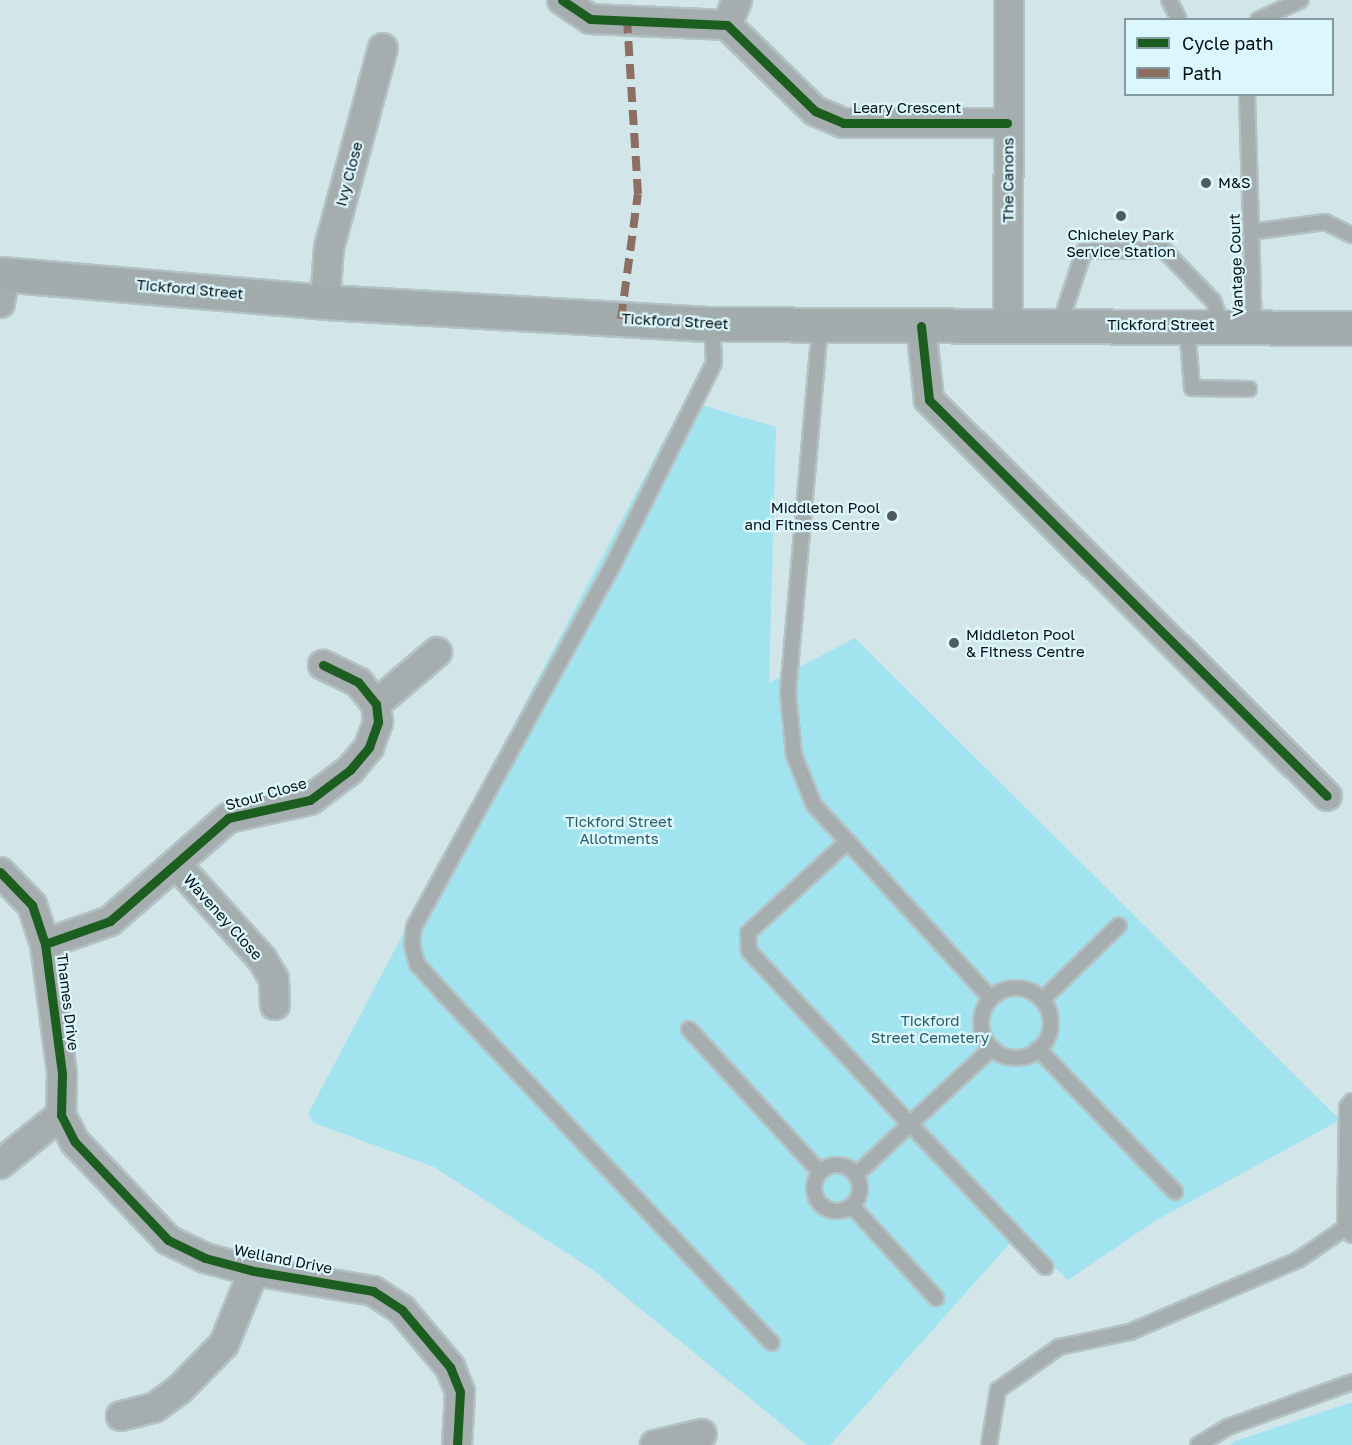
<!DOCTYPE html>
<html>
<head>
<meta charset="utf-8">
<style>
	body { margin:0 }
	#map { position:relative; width:1352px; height:1445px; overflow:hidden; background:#d2e6e9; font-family:"Golos Text",sans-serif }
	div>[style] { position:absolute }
	.green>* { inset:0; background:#a1e3ef }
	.roads { filter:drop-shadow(2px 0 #b3c2c5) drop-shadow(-2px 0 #b3c2c5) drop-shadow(0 2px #b3c2c5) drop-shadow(0 -2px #b3c2c5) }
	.service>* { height:14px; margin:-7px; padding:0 7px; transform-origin:7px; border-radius:7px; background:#a6adae }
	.service>.ring { margin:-7px; padding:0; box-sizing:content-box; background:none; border:14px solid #a6adae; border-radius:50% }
	.minor>* { height:28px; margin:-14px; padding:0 14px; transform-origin:14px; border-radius:14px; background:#a6adae }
	.secondary>* { height:33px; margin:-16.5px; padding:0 16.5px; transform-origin:16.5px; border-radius:16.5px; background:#a3acad }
	.quiet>* { height:8px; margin-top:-4px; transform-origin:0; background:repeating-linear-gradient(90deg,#8d6e63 0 15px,transparent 0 23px) }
	.cycleway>* { height:9px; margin:-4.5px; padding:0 4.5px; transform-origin:4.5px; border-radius:4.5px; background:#1b5e20 }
	.dots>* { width:16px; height:16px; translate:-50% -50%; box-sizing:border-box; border:3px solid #dbf7fd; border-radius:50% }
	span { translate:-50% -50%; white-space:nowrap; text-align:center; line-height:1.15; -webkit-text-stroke:4.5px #dbf7fd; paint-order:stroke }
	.street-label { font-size:15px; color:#051114 }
	.poi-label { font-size:15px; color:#051114 }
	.left { translate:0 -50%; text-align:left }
	.right { translate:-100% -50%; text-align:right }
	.park-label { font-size:15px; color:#2d5e67 }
	.legend { position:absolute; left:1124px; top:18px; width:210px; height:78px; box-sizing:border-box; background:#dbf7fd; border:2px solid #859ba0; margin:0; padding:8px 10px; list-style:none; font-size:18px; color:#051114 }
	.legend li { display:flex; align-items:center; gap:12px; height:30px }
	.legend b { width:30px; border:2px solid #859ba0 }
</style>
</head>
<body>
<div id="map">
	<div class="green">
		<div style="clip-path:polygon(685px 400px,776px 427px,769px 683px,855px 638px,1340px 1120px,1155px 1221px,1068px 1280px,1019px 1233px,830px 1445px,807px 1445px,593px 1270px,434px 1167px,314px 1123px,308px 1114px)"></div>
		<div style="clip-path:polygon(1352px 1402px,1352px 1445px,1230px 1445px,1235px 1441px)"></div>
	</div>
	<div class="roads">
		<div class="service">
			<div style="left:1169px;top:0;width:22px;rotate:63deg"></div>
			<div style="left:1258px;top:20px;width:47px;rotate:-24.9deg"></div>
			<div style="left:1247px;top:94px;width:232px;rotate:88.3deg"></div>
			<div style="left:1251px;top:232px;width:75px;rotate:-7.7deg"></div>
			<div style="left:1325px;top:222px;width:30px;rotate:26deg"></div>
			<div style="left:712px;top:324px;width:39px;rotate:87deg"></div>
			<div style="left:714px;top:363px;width:224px;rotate:116.6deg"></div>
			<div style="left:614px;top:563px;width:415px;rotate:118.8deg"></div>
			<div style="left:414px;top:927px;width:18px;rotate:96deg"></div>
			<div style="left:412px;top:945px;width:20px;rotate:75deg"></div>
			<div style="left:417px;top:964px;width:39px;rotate:48deg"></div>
			<div style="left:443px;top:993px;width:480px;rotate:46.8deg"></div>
			<div style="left:1060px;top:324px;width:77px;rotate:-71.8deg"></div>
			<div style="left:1084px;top:251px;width:80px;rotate:-0.7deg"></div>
			<div style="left:1164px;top:250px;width:71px;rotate:46.1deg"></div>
			<div style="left:1213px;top:301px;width:26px;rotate:69deg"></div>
			<div style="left:820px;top:326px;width:368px;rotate:95deg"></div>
			<div style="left:788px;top:693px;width:62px;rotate:84.5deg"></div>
			<div style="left:794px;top:755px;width:54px;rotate:68.2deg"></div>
			<div style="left:814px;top:805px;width:262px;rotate:47.5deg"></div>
			<div style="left:1187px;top:326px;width:62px;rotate:85.4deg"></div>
			<div style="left:1192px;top:388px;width:57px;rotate:1deg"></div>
			<div style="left:848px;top:841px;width:136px;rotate:137.4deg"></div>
			<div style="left:748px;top:933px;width:18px;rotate:87deg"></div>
			<div style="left:749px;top:951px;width:236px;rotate:47.1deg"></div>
			<div style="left:910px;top:1124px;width:112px;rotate:-42.8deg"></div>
			<div class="ring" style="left:981px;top:988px;width:56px;height:56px"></div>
			<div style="left:1042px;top:1000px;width:107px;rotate:-44.2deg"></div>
			<div style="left:689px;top:1029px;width:194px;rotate:47.5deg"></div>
			<div style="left:1038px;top:1049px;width:198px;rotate:46.2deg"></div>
			<div style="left:1352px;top:1101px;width:8px;rotate:130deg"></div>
			<div style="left:1347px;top:1107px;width:121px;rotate:90.9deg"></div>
			<div style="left:1345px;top:1228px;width:10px;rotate:45deg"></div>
			<div class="ring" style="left:814px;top:1165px;width:32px;height:32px"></div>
			<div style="left:856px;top:1175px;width:74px;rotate:-43.4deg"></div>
			<div style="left:910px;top:1124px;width:197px;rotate:46.6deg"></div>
			<div style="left:852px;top:1206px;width:125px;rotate:47.6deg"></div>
			<div style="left:989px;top:1445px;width:56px;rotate:-80.7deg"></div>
			<div style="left:998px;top:1390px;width:75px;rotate:-35.2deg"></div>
			<div style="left:1059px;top:1347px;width:73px;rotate:-11.9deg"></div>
			<div style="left:1130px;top:1332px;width:183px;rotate:-23.2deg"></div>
			<div style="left:1298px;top:1260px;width:57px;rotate:-34.2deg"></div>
			<div style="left:1198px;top:1445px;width:35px;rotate:-31deg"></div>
			<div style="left:1228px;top:1427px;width:132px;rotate:-19.9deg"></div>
		</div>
		<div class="minor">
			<div style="left:562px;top:0;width:34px;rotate:34deg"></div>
			<div style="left:590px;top:19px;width:137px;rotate:2.5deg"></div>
			<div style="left:727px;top:25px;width:123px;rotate:44.3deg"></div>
			<div style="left:815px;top:111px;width:30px;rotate:23deg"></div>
			<div style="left:843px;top:123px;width:164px"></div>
			<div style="left:727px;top:25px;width:27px;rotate:-68deg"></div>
			<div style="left:325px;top:302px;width:54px;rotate:-85.8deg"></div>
			<div style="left:329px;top:248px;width:207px;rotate:-74.9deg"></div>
			<div style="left:0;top:303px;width:29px;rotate:-80deg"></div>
			<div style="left:1008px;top:325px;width:325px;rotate:-89.8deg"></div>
			<div style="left:921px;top:326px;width:74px;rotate:83.8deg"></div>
			<div style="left:929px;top:400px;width:561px;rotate:44.86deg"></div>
			<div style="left:376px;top:704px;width:80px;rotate:-40.4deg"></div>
			<div style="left:176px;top:864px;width:128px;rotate:47.8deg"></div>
			<div style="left:262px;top:959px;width:23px;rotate:59deg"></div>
			<div style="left:274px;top:979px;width:26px;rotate:88deg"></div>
			<div style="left:0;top:872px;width:46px;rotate:45.9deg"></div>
			<div style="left:32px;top:905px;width:41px;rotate:71.6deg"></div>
			<div style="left:45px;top:944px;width:131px;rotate:82.5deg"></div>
			<div style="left:62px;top:1074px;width:41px;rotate:91.4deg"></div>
			<div style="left:61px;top:1115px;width:30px;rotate:63deg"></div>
			<div style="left:75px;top:1142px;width:135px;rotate:46.5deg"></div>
			<div style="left:168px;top:1240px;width:41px;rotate:25.9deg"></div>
			<div style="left:205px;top:1258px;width:51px;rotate:14.9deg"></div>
			<div style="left:254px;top:1271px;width:121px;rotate:9.5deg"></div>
			<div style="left:373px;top:1291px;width:35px;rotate:33deg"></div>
			<div style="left:402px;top:1310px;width:75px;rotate:49.9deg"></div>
			<div style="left:450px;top:1367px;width:27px;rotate:68deg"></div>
			<div style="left:460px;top:1392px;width:53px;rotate:93.2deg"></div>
			<div style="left:45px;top:944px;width:69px;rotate:-19.5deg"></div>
			<div style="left:110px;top:921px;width:157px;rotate:-41.1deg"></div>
			<div style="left:228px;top:818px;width:84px;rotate:-12.4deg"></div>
			<div style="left:310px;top:800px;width:50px;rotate:-36.9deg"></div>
			<div style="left:350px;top:770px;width:30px;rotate:-50deg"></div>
			<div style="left:369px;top:747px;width:27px;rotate:-70deg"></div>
			<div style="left:378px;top:722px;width:18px;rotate:-96deg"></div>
			<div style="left:376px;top:704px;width:28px;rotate:-129deg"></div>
			<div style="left:358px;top:682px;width:39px;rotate:-154deg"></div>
			<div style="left:0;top:1164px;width:78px;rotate:-38.8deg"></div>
			<div style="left:121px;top:1416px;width:34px;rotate:-14deg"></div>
			<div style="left:154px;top:1408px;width:31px;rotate:-36deg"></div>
			<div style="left:179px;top:1390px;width:64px;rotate:-45.6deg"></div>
			<div style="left:224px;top:1344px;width:79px;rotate:-67.7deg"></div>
			<div style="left:655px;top:1445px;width:48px;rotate:-13.2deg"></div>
		</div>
		<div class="secondary">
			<div style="left:0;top:274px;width:326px;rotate:4.9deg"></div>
			<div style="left:325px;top:302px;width:388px;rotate:3.3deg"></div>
			<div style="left:712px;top:324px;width:640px;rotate:0.36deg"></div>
		</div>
	</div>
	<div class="quiet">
		<div style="left:621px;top:319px;width:126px;rotate:-82.3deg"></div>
		<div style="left:638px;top:194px;width:174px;rotate:-93.6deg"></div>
	</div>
	<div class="cycleway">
		<div style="left:562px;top:0;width:34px;rotate:34deg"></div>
		<div style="left:590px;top:19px;width:137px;rotate:2.5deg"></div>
		<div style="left:727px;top:25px;width:123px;rotate:44.3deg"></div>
		<div style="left:815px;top:111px;width:30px;rotate:23deg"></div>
		<div style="left:843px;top:123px;width:164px"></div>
		<div style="left:921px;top:326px;width:74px;rotate:83.8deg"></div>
		<div style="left:929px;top:400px;width:561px;rotate:44.86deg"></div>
		<div style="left:0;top:872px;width:46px;rotate:45.9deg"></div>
		<div style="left:32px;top:905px;width:41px;rotate:71.6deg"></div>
		<div style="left:45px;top:944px;width:131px;rotate:82.5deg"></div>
		<div style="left:62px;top:1074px;width:41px;rotate:91.4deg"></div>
		<div style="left:61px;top:1115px;width:30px;rotate:63deg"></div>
		<div style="left:75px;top:1142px;width:135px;rotate:46.5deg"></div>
		<div style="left:168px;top:1240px;width:41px;rotate:25.9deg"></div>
		<div style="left:205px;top:1258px;width:51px;rotate:14.9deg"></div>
		<div style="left:254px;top:1271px;width:121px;rotate:9.5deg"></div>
		<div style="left:373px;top:1291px;width:35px;rotate:33deg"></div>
		<div style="left:402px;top:1310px;width:75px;rotate:49.9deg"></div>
		<div style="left:450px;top:1367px;width:27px;rotate:68deg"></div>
		<div style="left:460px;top:1392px;width:53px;rotate:93.2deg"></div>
		<div style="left:45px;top:944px;width:69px;rotate:-19.5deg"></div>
		<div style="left:110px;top:921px;width:157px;rotate:-41.1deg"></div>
		<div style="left:228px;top:818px;width:84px;rotate:-12.4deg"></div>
		<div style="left:310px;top:800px;width:50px;rotate:-36.9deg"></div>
		<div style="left:350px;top:770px;width:30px;rotate:-50deg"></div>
		<div style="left:369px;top:747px;width:27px;rotate:-70deg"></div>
		<div style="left:378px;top:722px;width:18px;rotate:-96deg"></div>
		<div style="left:376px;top:704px;width:28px;rotate:-129deg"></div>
		<div style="left:358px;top:682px;width:39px;rotate:-154deg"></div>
	</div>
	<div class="dots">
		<div style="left:1206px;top:183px;background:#4d5c5f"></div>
		<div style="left:1121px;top:216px;background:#4d5c5f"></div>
		<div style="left:892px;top:516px;background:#4d5c5f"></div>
		<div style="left:954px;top:643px;background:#4d5c5f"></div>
	</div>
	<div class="street-label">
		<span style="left:907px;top:108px">Leary Crescent</span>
		<span style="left:349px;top:174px;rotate:-75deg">Ivy Close</span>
		<span style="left:1008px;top:180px;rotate:-90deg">The Canons</span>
		<span style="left:1236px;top:265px;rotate:-92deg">Vantage Court</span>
		<span style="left:190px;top:289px;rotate:5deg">Tickford Street</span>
		<span style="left:675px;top:321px;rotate:3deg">Tickford Street</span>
		<span style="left:1161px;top:325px">Tickford Street</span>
		<span style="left:266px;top:794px;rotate:-16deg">Stour Close</span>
		<span style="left:223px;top:917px;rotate:48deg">Waveney Close</span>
		<span style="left:68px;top:1002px;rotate:83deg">Thames Drive</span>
		<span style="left:283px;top:1259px;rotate:11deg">Welland Drive</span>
	</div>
	<div class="poi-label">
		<span class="left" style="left:1218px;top:183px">M&amp;S</span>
		<span style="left:1121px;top:243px">Chicheley Park<br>Service Station</span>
		<span class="right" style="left:880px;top:516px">Middleton Pool<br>and Fitness Centre</span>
		<span class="left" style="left:966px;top:643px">Middleton Pool<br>&amp; Fitness Centre</span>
	</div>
	<div class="park-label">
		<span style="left:619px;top:830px">Tickford Street<br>Allotments</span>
		<span style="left:930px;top:1029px">Tickford<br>Street Cemetery</span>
	</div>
	<ul class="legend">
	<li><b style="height:8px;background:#1b5e20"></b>Cycle path</li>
	<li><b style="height:8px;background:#8d6e63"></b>Path</li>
	</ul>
</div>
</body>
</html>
